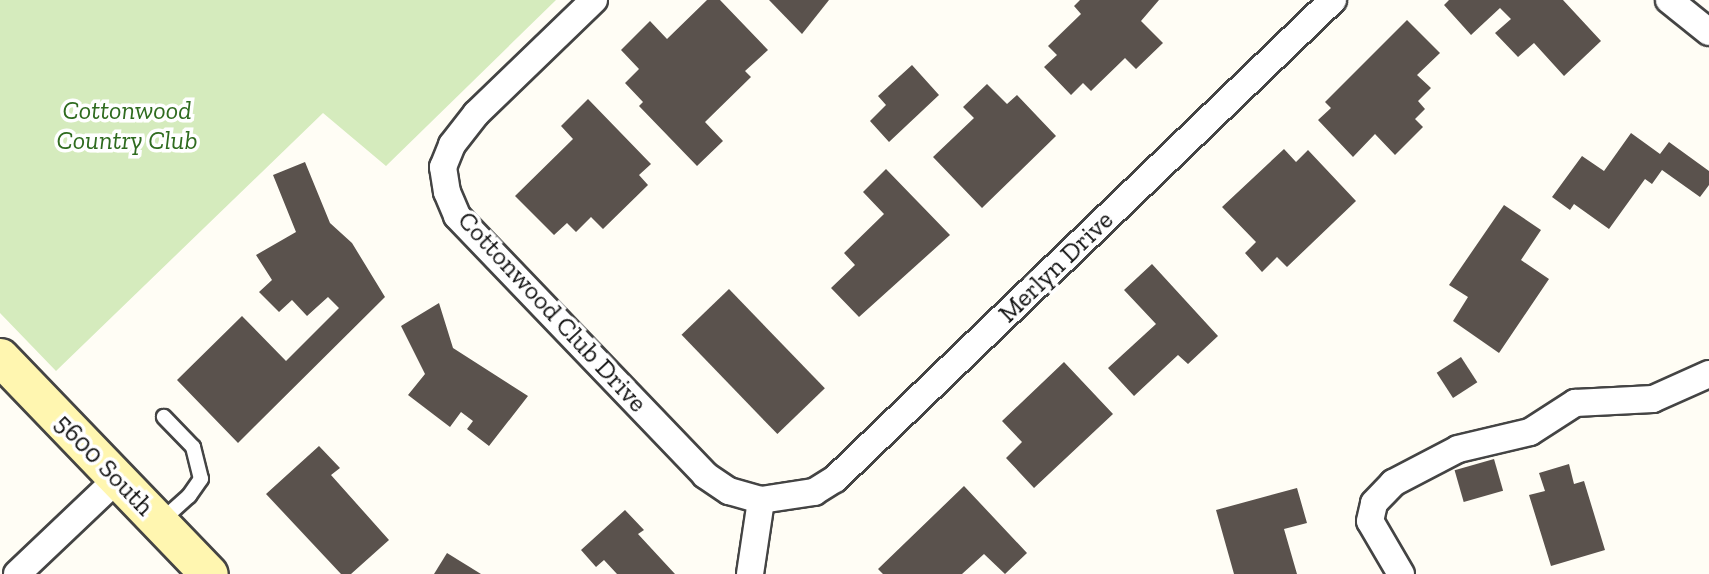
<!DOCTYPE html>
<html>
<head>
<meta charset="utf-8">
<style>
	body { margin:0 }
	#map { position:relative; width:1709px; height:574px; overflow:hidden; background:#fffdf5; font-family:"Zilla Slab",serif }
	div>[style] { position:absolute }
	.green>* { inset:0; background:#d5ebbd }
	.building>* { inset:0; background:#5a524d; transform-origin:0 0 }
	.roads { filter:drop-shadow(2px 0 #444) drop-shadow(-2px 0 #444) drop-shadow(0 2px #444) drop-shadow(0 -2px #444) }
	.service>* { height:14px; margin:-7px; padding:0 7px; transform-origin:7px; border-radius:7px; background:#fff }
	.minor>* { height:26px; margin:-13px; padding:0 13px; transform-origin:13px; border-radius:13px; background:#fff }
	.secondary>* { height:37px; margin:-18.5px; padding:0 18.5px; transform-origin:18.5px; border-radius:18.5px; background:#fff6b0 }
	span { translate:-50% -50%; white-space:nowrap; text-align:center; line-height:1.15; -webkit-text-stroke:7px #fff; paint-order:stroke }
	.park-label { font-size:26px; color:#2f6b1f; font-style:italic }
	.street-label { font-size:26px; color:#111 }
</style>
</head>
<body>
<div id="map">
	<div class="green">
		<div style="clip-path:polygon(0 0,556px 0,386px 166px,323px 113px,56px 371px,0 313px)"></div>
	</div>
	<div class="building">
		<div style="clip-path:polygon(707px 0,720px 0,768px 50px,745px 71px,751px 77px,705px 122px,723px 141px,697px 166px,639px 106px,643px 102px,625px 83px,639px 69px,621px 50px,650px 21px,667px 39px)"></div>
		<div style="clip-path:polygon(769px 0,829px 0,802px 34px)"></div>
		<div style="clip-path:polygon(1080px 0,1159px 0,1141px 21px,1163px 43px,1136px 69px,1125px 58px,1091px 91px,1083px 83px,1071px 95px,1044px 67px,1057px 55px,1048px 46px,1081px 14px,1074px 6px)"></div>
		<div style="clip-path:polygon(1449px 0,1563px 0,1601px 41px,1564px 76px,1534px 43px,1518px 57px,1495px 33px,1511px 19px,1500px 8px,1471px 35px,1444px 5px)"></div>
		<div style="clip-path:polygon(1407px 20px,1440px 53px,1417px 75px,1431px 88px,1418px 101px,1425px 109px,1415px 119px,1423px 127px,1395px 155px,1375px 134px,1353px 157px,1318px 120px,1331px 108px,1325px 102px)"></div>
		<div style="clip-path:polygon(912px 65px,939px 95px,889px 142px,870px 121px,886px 105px,878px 96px)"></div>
		<div style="clip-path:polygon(987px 84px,1007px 104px,1017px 95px,1056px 136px,982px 208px,933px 157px,974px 118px,963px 107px)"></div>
		<div style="clip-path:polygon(588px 99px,651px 164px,639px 175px,648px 185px,603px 229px,591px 217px,576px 232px,567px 223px,554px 235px,515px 196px,573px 139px,561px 126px)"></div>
		<div style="clip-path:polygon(1631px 133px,1660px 154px,1669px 142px,1709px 171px,1709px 185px,1700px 197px,1662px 170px,1652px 184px,1645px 179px,1609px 229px,1574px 204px,1570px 210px,1552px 197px,1582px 156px,1604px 171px)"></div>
		<div style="clip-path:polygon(1284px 149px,1296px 162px,1308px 150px,1356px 201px,1287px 267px,1277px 257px,1262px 272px,1245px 253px,1256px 242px,1222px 207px)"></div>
		<div style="clip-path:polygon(305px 162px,330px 223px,352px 243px,385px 297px,238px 443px,177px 380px,242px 316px,286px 361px,339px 308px,328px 297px,307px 316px,292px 300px,279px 312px,259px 292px,272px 280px,256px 255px,296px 232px,273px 175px)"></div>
		<div style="clip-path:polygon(886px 169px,950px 235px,859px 317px,831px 288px,855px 265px,844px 253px,884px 214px,863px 192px)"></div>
		<div style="clip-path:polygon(1504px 205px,1541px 230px,1521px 260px,1549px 279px,1499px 353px,1453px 321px,1468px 297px,1449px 285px)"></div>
		<div style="clip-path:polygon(1152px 264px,1218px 336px,1188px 364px,1178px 355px,1134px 396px,1108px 368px,1156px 324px,1124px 290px)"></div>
		<div style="left:729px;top:289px;width:138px;height:66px;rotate:46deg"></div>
		<div style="clip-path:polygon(439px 303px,453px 348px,528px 396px,489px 446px,467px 429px,473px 421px,461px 412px,450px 427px,408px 395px,425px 374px,401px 326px)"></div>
		<div style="left:1461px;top:357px;width:30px;height:29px;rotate:57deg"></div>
		<div style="clip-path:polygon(1064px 362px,1113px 414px,1034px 488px,1006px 458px,1022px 442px,1002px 421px)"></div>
		<div style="clip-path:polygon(319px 446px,340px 468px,331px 475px,389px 540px,351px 574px,341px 574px,266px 494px)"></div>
		<div style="left:1494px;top:459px;width:33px;height:41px;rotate:74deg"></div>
		<div style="clip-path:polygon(1569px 464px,1574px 484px,1584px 481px,1605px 550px,1551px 566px,1529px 495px,1545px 491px,1539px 473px)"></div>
		<div style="clip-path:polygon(964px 486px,1027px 553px,1005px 574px,984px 554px,962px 574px,883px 574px,878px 569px)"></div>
		<div style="clip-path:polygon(1297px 488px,1307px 523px,1284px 529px,1297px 574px,1234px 574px,1216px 510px)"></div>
		<div style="clip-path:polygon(625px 510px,644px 530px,638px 534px,675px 574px,617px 574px,604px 560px,596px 567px,581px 550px)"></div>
		<div style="clip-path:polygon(447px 553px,481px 574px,434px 574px)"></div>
	</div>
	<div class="roads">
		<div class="service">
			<div style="left:160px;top:522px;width:39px;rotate:-42deg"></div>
			<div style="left:189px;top:496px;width:21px;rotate:-55deg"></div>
			<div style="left:201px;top:479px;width:33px;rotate:-104deg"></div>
			<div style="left:193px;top:447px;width:42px;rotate:-134deg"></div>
		</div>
		<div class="minor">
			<div style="left:594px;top:0;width:164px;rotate:136deg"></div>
			<div style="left:476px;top:114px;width:39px;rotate:128deg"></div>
			<div style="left:452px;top:145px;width:24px;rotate:112deg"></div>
			<div style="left:443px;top:167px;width:25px;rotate:81deg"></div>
			<div style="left:447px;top:192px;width:26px;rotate:67deg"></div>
			<div style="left:457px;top:216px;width:359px;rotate:46.2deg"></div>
			<div style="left:705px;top:475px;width:29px;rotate:34deg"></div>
			<div style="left:729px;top:491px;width:33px;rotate:16deg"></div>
			<div style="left:761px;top:500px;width:54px;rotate:-8.6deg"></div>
			<div style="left:814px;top:492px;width:25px;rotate:-32deg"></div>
			<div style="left:835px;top:479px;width:691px;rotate:-43.89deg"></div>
			<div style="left:1669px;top:0;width:51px;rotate:38.7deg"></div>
			<div style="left:17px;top:574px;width:138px;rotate:-43.5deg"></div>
			<div style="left:750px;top:574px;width:75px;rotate:-81.5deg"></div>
			<div style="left:1401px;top:574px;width:61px;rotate:-120.3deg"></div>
			<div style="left:1370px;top:521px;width:18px;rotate:-77deg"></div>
			<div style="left:1374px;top:503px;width:28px;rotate:-46deg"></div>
			<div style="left:1393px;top:483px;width:73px;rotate:-27.6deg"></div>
			<div style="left:1458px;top:449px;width:74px;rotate:-13.3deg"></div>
			<div style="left:1530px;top:432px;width:54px;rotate:-32.8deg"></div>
			<div style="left:1575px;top:403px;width:78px;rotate:-2.9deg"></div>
			<div style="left:1653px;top:399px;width:61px;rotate:-24.1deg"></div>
		</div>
		<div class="secondary">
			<div style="left:0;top:357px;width:301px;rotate:46.1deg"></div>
		</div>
	</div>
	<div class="park-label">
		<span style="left:127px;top:126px">Cottonwood<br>Country Club</span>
	</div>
	<div class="street-label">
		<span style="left:1056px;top:267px;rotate:-44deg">Merlyn Drive</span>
		<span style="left:552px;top:312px;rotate:47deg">Cottonwood Club Drive</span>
		<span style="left:104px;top:465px;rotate:46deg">5600 South</span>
	</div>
</div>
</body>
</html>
